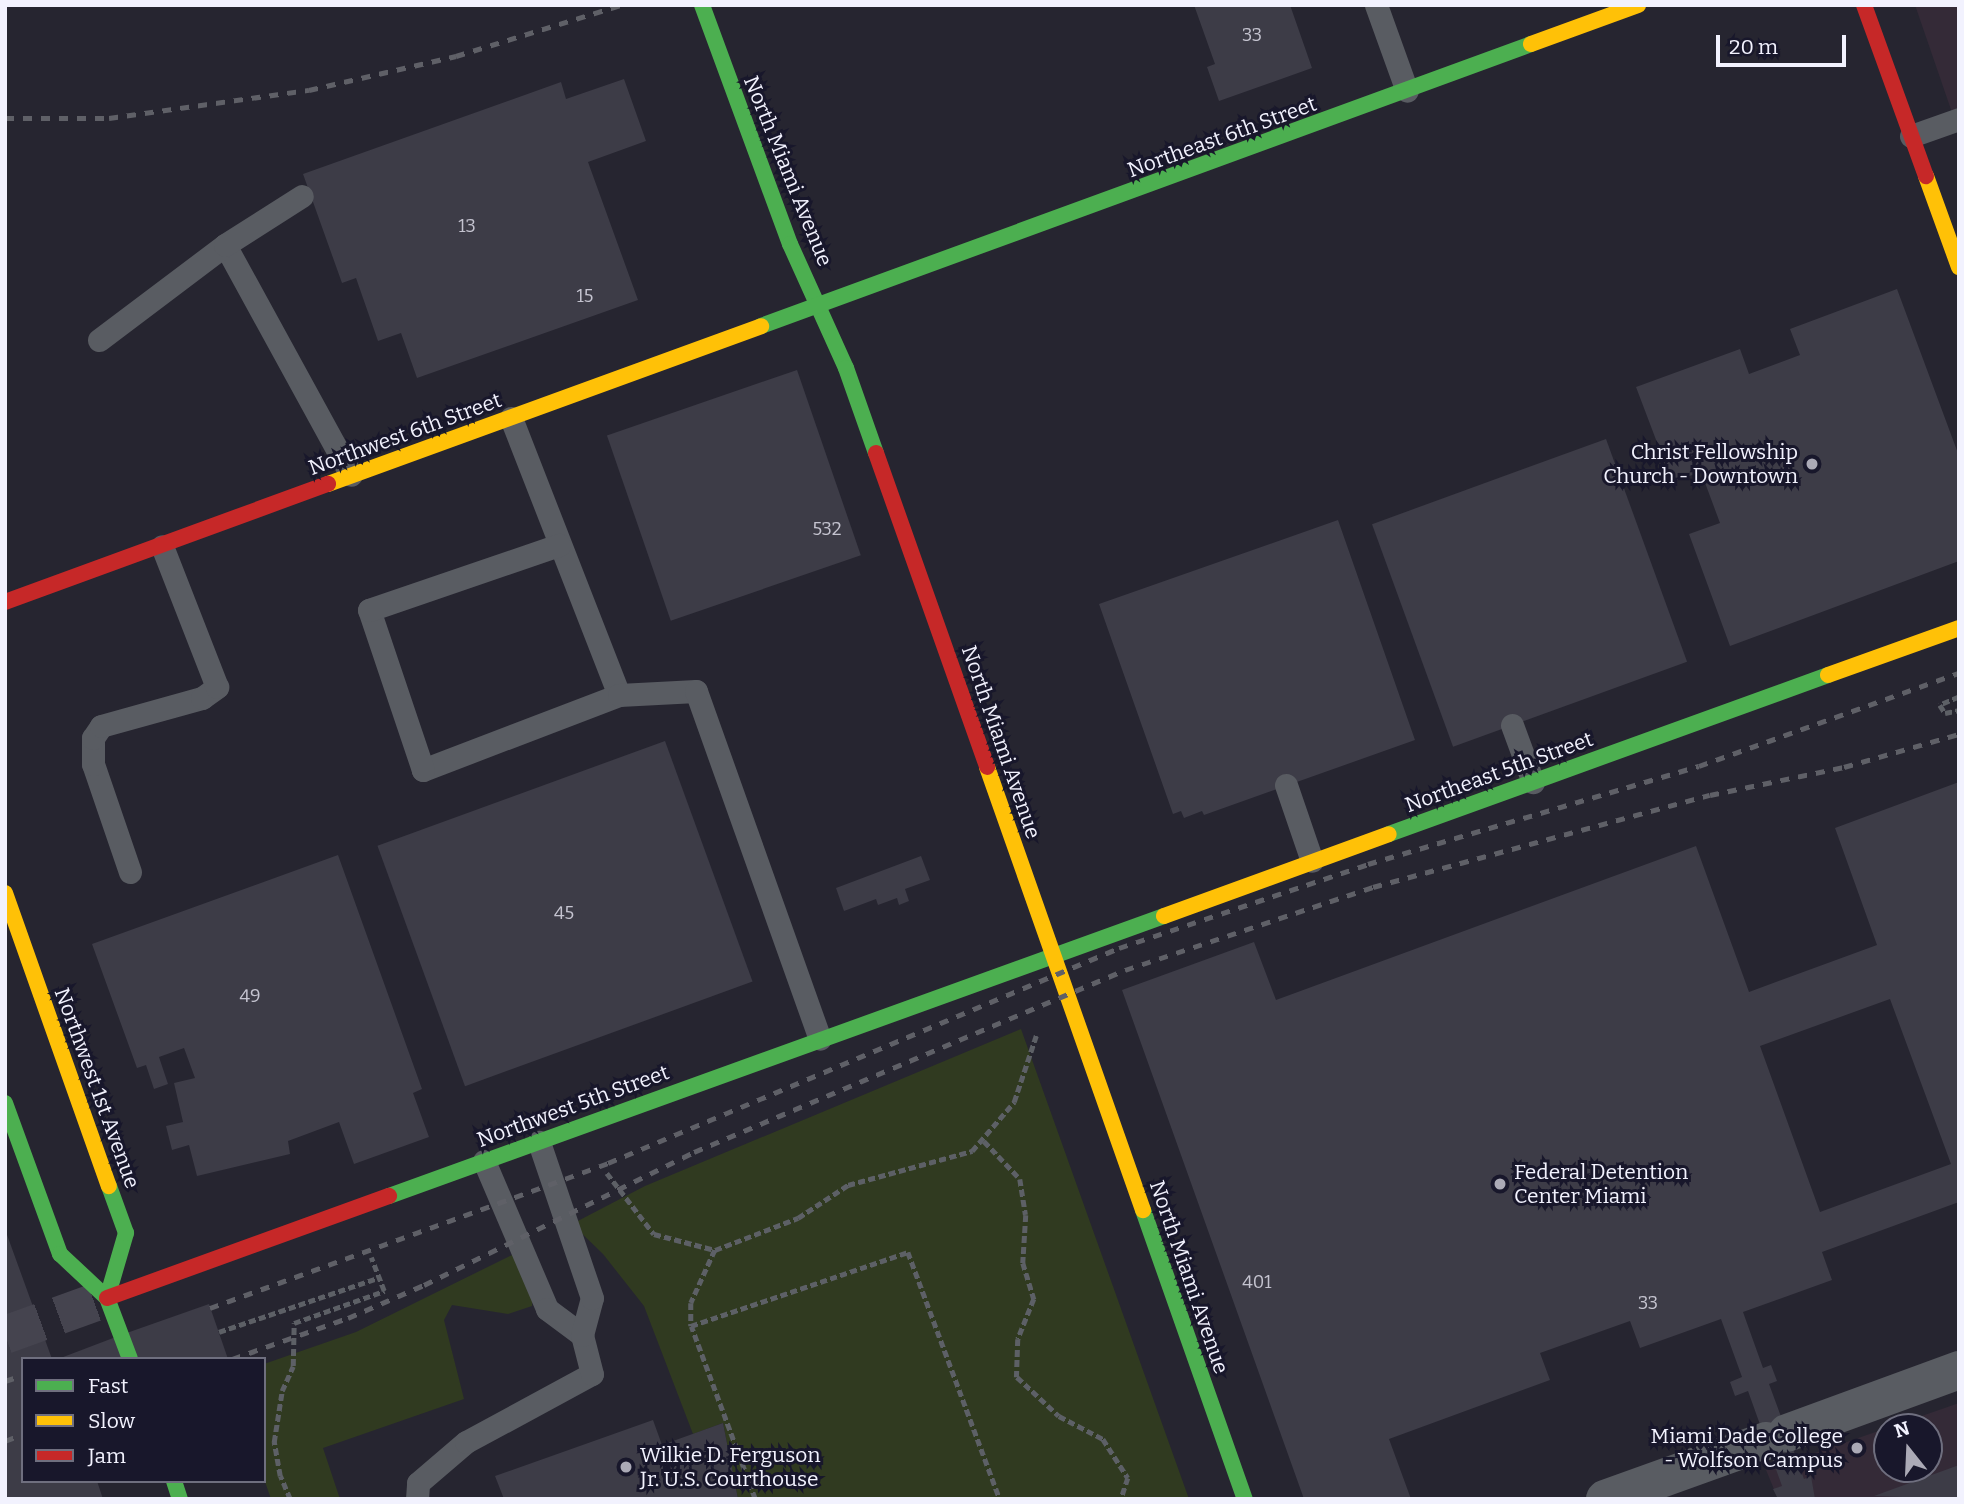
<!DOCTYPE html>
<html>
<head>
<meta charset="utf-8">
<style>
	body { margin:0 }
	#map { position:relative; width:1964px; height:1504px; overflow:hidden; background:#262530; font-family:Bitter,serif }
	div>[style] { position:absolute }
	.education>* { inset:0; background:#342a37 }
	.green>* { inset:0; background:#303a20 }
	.building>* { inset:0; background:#3d3c47; transform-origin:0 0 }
	.primary-tunnel>* { height:38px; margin-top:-19px; transform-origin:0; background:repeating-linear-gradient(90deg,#45444f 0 38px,transparent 0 57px) }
	.path>* { height:4.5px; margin-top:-2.25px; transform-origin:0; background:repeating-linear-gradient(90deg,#5d6066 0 7px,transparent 0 10.5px) }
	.lane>* { height:23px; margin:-11.5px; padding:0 11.5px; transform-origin:11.5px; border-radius:11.5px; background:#595c62 }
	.street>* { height:38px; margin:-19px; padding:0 19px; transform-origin:19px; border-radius:19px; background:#595c62 }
	.fast>* { height:16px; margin:-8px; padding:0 8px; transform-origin:8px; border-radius:8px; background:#4caf50 }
	.slow>* { height:16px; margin:-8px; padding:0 8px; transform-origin:8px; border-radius:8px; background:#ffc107 }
	.jam>* { height:16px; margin:-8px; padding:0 8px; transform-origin:8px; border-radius:8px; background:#c62828 }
	.rail>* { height:5px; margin-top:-2.5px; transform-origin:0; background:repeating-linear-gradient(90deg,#5f6067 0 9px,transparent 0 18px) }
	.dots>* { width:19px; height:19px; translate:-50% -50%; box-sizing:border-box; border:4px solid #18172b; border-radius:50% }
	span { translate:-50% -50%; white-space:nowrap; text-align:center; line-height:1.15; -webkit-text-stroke:6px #18172b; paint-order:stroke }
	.number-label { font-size:18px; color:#c5c4d0 }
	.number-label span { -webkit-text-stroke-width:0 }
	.street-label { font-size:21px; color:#f2f2fe }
	.poi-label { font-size:21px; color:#f2f2fe }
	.right { translate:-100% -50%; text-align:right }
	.left { translate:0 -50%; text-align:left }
	.frame { position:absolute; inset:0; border:7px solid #f2f2fe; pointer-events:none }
	.legend { position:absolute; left:21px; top:1357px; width:245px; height:126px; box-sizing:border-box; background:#18172b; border:2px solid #6f6f7f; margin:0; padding:9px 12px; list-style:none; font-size:21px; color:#f2f2fe }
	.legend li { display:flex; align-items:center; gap:14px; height:35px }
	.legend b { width:35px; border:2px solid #6f6f7f }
	.north { position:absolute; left:1873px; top:1413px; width:70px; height:70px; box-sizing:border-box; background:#18172b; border:2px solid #6f6f7f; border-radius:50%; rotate:342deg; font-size:19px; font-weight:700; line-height:28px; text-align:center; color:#f2f2fe }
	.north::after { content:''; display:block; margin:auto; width:24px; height:32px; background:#abaab6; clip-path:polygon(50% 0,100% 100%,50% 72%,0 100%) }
	.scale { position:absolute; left:1716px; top:35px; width:130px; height:32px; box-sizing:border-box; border:4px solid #f2f2fe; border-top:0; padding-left:9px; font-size:21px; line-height:24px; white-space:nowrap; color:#f2f2fe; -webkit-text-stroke:5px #18172b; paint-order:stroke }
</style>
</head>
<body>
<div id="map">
	<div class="education">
		<div style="clip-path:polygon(1915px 5px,1959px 5px,1959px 133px)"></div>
		<div style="clip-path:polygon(1959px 1403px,1959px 1499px,1778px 1499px,1766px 1470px,1887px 1428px,1887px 1469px,1929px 1469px,1929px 1427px,1890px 1427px)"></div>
	</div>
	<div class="green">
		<div style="clip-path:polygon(1021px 1029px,1189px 1499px,738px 1499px,723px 1423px,693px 1434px,644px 1306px,603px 1254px,572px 1224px,645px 1186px)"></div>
		<div style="clip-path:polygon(520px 1251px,534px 1277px,532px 1306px,508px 1314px,452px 1305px,444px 1320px,464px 1399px,323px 1448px,340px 1499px,271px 1499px,264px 1479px,264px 1364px,356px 1332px)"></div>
	</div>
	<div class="building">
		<div style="clip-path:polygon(1194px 5px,1290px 5px,1312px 68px,1219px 101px,1207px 67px,1215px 64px)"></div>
		<div style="clip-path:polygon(624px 79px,646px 141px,588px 162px,638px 300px,417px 378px,401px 333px,378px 341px,356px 278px,342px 283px,303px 174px,561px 82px,566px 99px)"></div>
		<div style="clip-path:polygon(1897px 289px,1959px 456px,1959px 561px,1730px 646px,1689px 534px,1720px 523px,1701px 472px,1672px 482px,1636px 387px,1740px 349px,1749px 374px,1800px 355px,1790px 329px)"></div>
		<div style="left:797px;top:370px;width:196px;height:201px;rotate:71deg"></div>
		<div style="left:1606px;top:439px;width:237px;height:249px;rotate:70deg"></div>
		<div style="clip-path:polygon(1338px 520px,1415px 740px,1204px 815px,1202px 811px,1184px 818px,1181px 811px,1173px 814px,1099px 604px)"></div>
		<div style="left:665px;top:741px;width:256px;height:306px;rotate:70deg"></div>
		<div style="clip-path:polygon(evenodd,1959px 782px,1959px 1202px,1822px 1252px,1832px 1280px,1743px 1312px,1763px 1368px,1771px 1365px,1777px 1381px,1769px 1384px,1804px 1479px,1811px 1476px,1815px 1499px,1778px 1499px,1773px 1489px,1782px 1486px,1748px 1391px,1735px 1396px,1730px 1382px,1742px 1377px,1721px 1319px,1640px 1348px,1630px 1321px,1540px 1353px,1550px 1380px,1389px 1439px,1411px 1499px,1304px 1499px,1122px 990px,1254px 942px,1276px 1000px,1696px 846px,1749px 992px,1877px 945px,1835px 828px,1959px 782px,1890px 999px,1951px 1164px,1820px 1212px,1760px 1046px,1890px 999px)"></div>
		<div style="clip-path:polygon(338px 855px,422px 1089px,413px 1093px,429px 1137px,354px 1164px,339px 1122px,288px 1141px,290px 1154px,197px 1176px,189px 1145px,172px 1150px,166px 1126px,183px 1122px,174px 1083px,195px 1078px,184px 1048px,159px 1057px,168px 1084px,154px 1089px,146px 1065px,137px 1068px,92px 944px)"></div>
		<div style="clip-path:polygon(921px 856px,930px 880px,905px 889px,909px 901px,899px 905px,897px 898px,878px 905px,876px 899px,844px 911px,836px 888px)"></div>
		<div style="clip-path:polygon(6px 1232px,52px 1359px,23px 1359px,23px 1481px,97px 1481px,103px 1499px,5px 1499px)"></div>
		<div style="clip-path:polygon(209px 1304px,228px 1359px,58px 1359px,121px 1335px)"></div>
		<div style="clip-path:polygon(653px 1420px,662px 1445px,723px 1423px,738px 1499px,504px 1499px,495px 1476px)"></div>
		<div style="clip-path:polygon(1959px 1465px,1959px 1499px,1874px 1496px)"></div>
	</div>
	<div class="primary-tunnel">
		<div style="left:5px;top:1335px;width:109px;rotate:-19.9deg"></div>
	</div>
	<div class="path">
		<div style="left:1959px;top:697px;width:21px;rotate:157deg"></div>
		<div style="left:1940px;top:705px;width:9px;rotate:58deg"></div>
		<div style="left:1945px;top:713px;width:14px;rotate:-12deg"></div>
		<div style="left:984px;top:1141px;width:52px;rotate:46.5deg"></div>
		<div style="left:1020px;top:1179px;width:36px;rotate:81deg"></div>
		<div style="left:1026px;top:1215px;width:48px;rotate:93.6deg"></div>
		<div style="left:1023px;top:1263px;width:38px;rotate:73deg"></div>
		<div style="left:1034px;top:1299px;width:43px;rotate:111.8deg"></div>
		<div style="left:1018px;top:1339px;width:38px;rotate:92deg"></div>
		<div style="left:1017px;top:1377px;width:57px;rotate:42.9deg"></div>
		<div style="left:1059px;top:1416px;width:50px;rotate:27.6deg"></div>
		<div style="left:1103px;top:1439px;width:46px;rotate:57.3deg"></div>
		<div style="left:1128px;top:1478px;width:22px;rotate:108deg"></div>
		<div style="left:607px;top:1173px;width:77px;rotate:52.4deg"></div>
		<div style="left:654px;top:1234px;width:63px;rotate:14.7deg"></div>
		<div style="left:715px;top:1250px;width:58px;rotate:114.4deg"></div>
		<div style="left:691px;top:1303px;width:23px;rotate:90deg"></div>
		<div style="left:715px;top:1250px;width:89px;rotate:-21.1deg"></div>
		<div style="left:798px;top:1218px;width:60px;rotate:-33.4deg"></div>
		<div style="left:848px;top:1185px;width:129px;rotate:-15.3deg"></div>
		<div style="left:972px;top:1151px;width:65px;rotate:-49.4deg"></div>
		<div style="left:1014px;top:1102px;width:70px;rotate:-71.6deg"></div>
		<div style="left:219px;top:1332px;width:168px;rotate:-18.8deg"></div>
		<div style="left:290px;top:1499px;width:25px;rotate:-113deg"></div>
		<div style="left:280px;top:1476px;width:35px;rotate:-100deg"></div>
		<div style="left:274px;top:1442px;width:52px;rotate:-81.1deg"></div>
		<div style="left:282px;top:1391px;width:27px;rotate:-66deg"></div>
		<div style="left:293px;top:1366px;width:43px;rotate:-88.7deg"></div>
		<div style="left:294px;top:1323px;width:96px;rotate:-19.6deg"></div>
		<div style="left:384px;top:1291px;width:36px;rotate:-111deg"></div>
		<div style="left:755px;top:1499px;width:184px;rotate:-110.3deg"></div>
		<div style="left:691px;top:1326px;width:229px;rotate:-18.8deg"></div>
		<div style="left:908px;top:1252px;width:264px;rotate:69.6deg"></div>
	</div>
	<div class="lane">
		<div style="left:1376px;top:5px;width:91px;rotate:70.2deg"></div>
		<div style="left:1911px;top:136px;width:51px;rotate:-19.5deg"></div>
		<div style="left:225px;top:245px;width:262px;rotate:61.3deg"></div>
		<div style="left:99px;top:340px;width:158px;rotate:-37deg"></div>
		<div style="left:225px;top:245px;width:91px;rotate:-32.5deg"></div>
		<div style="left:511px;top:418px;width:297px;rotate:68.7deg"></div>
		<div style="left:619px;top:695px;width:210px;rotate:159.1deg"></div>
		<div style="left:423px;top:770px;width:169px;rotate:-108.6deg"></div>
		<div style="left:369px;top:610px;width:201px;rotate:-18.9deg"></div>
		<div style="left:619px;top:695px;width:77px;rotate:-3deg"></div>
		<div style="left:696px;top:691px;width:369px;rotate:70.4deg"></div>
		<div style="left:1512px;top:725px;width:61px;rotate:69.8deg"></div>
		<div style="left:1286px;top:785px;width:80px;rotate:71.1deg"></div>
		<div style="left:130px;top:872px;width:114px;rotate:-108.9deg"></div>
		<div style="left:93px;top:764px;width:26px;rotate:-90deg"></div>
		<div style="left:93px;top:738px;width:14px;rotate:-56deg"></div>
		<div style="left:101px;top:726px;width:105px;rotate:-15.5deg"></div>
		<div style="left:202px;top:698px;width:19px;rotate:-36deg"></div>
		<div style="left:217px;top:687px;width:151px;rotate:-111.3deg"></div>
		<div style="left:484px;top:1161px;width:161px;rotate:66.9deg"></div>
		<div style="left:547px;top:1309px;width:44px;rotate:36.6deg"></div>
		<div style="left:417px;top:1499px;width:16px;rotate:-86deg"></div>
		<div style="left:418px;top:1483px;width:63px;rotate:-40.5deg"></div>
		<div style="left:466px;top:1442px;width:143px;rotate:-28.4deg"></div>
		<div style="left:592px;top:1374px;width:40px;rotate:-104.4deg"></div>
		<div style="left:582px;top:1335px;width:38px;rotate:-75deg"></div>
		<div style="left:592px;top:1298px;width:165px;rotate:-108.8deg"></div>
	</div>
	<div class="street">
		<div style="left:1787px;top:1433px;width:183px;rotate:-20.1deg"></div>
		<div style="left:1605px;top:1499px;width:171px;rotate:-19.8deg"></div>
	</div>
	<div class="fast">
		<div style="left:702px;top:5px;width:255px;rotate:69.8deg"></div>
		<div style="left:790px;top:244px;width:136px;rotate:65.7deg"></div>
		<div style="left:846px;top:368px;width:90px;rotate:70.6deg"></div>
		<div style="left:761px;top:326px;width:820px;rotate:-20.11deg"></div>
		<div style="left:1389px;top:834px;width:467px;rotate:-19.9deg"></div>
		<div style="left:5px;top:1103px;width:161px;rotate:70deg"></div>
		<div style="left:60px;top:1254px;width:64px;rotate:43.1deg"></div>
		<div style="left:107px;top:1298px;width:65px;rotate:69.3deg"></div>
		<div style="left:389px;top:1196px;width:824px;rotate:-19.86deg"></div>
		<div style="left:1143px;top:1210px;width:306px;rotate:70.6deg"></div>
		<div style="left:107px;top:1298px;width:68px;rotate:-73.7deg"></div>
		<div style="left:126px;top:1233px;width:50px;rotate:-109.9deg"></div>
		<div style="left:174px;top:1481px;width:19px;rotate:72deg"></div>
	</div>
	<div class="slow">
		<div style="left:1531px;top:44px;width:114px;rotate:-20deg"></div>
		<div style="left:1926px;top:176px;width:97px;rotate:70.1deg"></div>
		<div style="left:328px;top:484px;width:461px;rotate:-20deg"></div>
		<div style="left:1828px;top:675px;width:139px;rotate:-19.7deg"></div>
		<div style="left:987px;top:767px;width:470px;rotate:70.6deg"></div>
		<div style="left:5px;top:893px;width:311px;rotate:70.5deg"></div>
		<div style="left:1164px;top:916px;width:239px;rotate:-20deg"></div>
	</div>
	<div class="jam">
		<div style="left:1864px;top:5px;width:182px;rotate:70.1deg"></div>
		<div style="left:876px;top:453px;width:333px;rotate:70.5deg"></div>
		<div style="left:5px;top:602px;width:344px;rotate:-20.1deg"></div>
		<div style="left:107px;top:1298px;width:300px;rotate:-19.9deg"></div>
	</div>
	<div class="rail">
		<div style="left:5px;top:118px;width:104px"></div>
		<div style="left:109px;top:118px;width:202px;rotate:-8deg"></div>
		<div style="left:309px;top:90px;width:151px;rotate:-13deg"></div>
		<div style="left:456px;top:56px;width:173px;rotate:-17.2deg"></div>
		<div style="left:210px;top:1308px;width:424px;rotate:-20deg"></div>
		<div style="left:608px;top:1163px;width:554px;rotate:-22.82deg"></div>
		<div style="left:1119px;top:948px;width:263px;rotate:-18.6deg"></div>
		<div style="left:1368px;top:864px;width:345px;rotate:-16.5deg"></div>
		<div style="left:1699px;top:766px;width:276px;rotate:-19.7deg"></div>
		<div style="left:232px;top:1359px;width:123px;rotate:-19.5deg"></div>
		<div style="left:348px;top:1318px;width:83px;rotate:-23.5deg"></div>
		<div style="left:424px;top:1285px;width:301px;rotate:-26.2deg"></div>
		<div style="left:694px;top:1152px;width:468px;rotate:-22.9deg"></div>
		<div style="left:1125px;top:970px;width:262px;rotate:-18.5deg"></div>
		<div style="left:1373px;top:887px;width:349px;rotate:-15.3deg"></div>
		<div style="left:1710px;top:795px;width:137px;rotate:-11.8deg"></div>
		<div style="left:1844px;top:767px;width:120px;rotate:-16deg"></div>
		<div style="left:5px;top:1381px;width:19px;rotate:-18deg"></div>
		<div style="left:5px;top:1441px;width:19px;rotate:-21deg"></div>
	</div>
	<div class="dots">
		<div style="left:1812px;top:464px;background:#abaab6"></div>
		<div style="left:1500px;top:1184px;background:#abaab6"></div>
		<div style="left:1857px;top:1448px;background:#abaab6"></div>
		<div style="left:626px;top:1467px;background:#abaab6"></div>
	</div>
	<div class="number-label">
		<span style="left:1252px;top:35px">33</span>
		<span style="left:467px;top:226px">13</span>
		<span style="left:585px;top:296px">15</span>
		<span style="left:827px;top:529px">532</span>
		<span style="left:564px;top:913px">45</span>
		<span style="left:250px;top:996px">49</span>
		<span style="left:1257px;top:1282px">401</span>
		<span style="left:1648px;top:1303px">33</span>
	</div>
	<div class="street-label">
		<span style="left:1222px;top:137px;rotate:-20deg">Northeast 6th Street</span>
		<span style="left:788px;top:171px;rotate:68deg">North Miami Avenue</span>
		<span style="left:405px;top:434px;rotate:-20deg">Northwest 6th Street</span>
		<span style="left:1001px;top:742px;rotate:71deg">North Miami Avenue</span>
		<span style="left:1499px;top:772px;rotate:-20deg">Northeast 5th Street</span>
		<span style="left:97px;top:1088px;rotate:70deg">Northwest 1st Avenue</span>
		<span style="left:573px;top:1106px;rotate:-20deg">Northwest 5th Street</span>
		<span style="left:1189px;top:1277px;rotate:71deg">North Miami Avenue</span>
	</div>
	<div class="poi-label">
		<span class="right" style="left:1798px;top:464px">Christ Fellowship<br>Church - Downtown</span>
		<span class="left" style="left:1514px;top:1184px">Federal Detention<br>Center Miami</span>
		<span class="right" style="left:1843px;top:1448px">Miami Dade College<br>- Wolfson Campus</span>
		<span class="left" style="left:640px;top:1467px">Wilkie D. Ferguson<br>Jr. U.S. Courthouse</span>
	</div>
	<div class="frame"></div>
	<ul class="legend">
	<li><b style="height:9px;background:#4caf50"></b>Fast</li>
	<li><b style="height:9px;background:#ffc107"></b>Slow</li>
	<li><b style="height:9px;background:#c62828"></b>Jam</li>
	</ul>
	<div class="north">N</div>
	<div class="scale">20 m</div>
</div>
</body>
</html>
